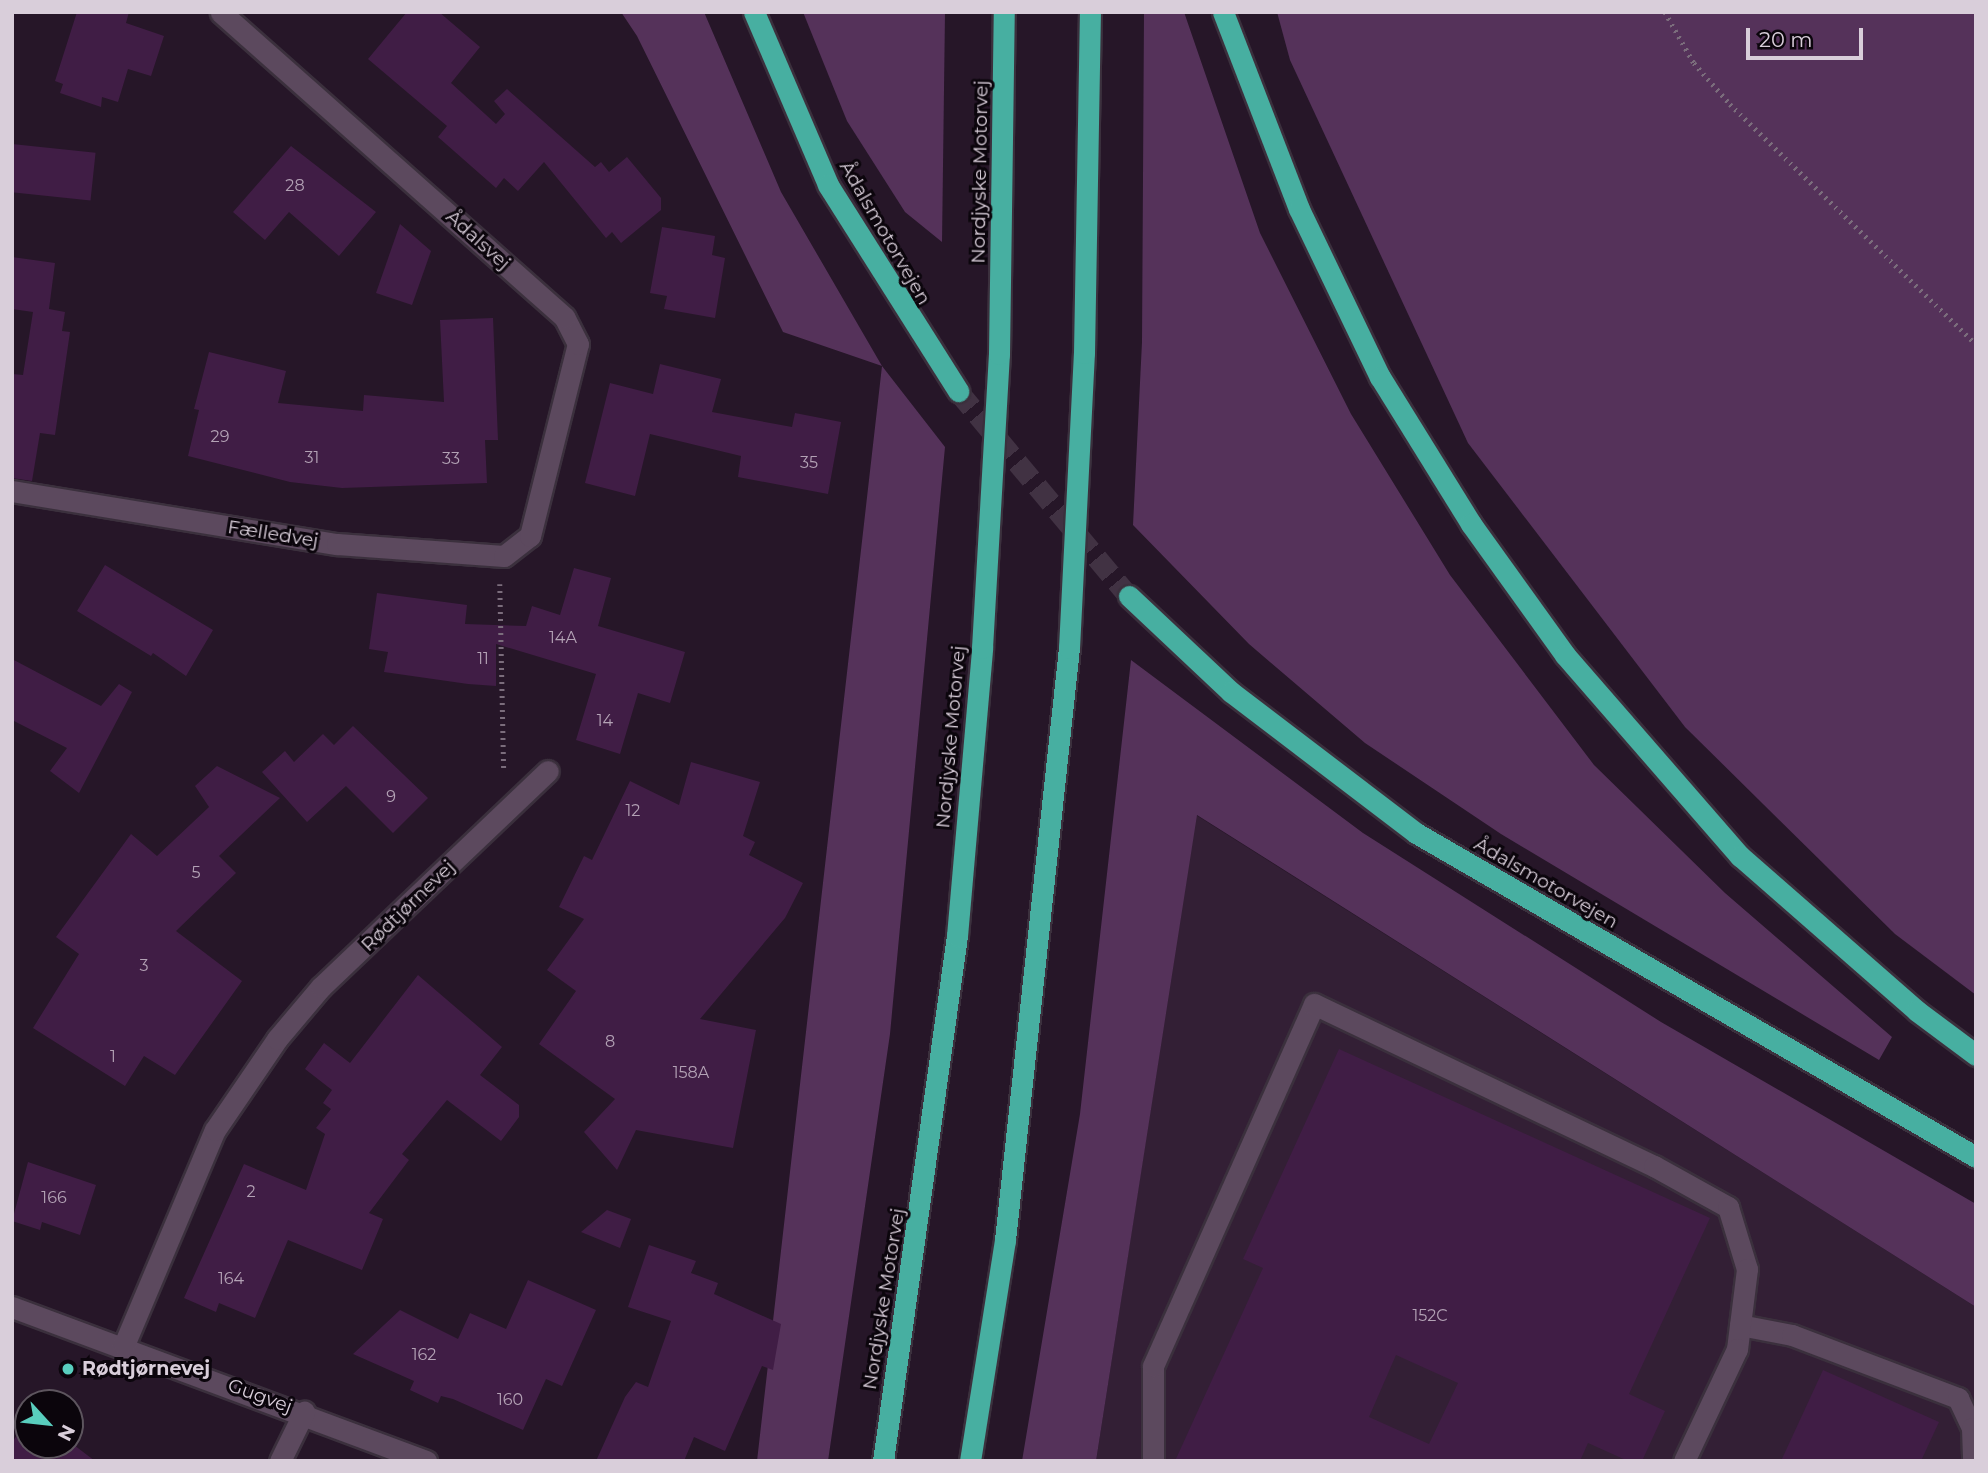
<!DOCTYPE html>
<html>
<head>
<meta charset="utf-8">
<style>
	body { margin:0 }
	#map { position:relative; width:1988px; height:1473px; overflow:hidden; background:#261628; font-family:Montserrat,sans-serif }
	div>[style] { position:absolute }
	.built>* { inset:0; background:#331f35 }
	.green>* { inset:0; background:#55325a }
	.building>* { inset:0; background:#401d45; transform-origin:0 0 }
	.highway-tunnel>* { height:21px; margin-top:-10.5px; transform-origin:0; background:repeating-linear-gradient(90deg,#413243 0 21px,transparent 0 31px) }
	.path>* { height:4.5px; margin-top:-2.25px; transform-origin:0; background:repeating-linear-gradient(90deg,#7b6d7c 0 2px,transparent 0 7px) }
	.roads { filter:drop-shadow(2px 0 #3b303d) drop-shadow(-2px 0 #3b303d) drop-shadow(0 2px #3b303d) drop-shadow(0 -2px #3b303d) }
	.minor>* { height:21px; margin:-10.5px; padding:0 10.5px; transform-origin:10.5px; border-radius:10.5px; background:#5c495e }
	.highway>* { height:21px; margin:-10.5px; padding:0 10.5px; transform-origin:10.5px; border-radius:10.5px; background:#47afa1 }
	.dots>* { width:19px; height:19px; translate:-50% -50%; box-sizing:border-box; border:4px solid #0b050c; border-radius:50% }
	span { translate:-50% -50%; white-space:nowrap; text-align:center; line-height:1.15; -webkit-text-stroke:6px #0b050c; paint-order:stroke }
	.number-label { font-size:16px; color:#b3a2b5 }
	.number-label span { -webkit-text-stroke-width:0 }
	.street-label { font-size:19px; color:#d9ceda }
	.poi-label { font-size:19px; color:#d9ceda; font-weight:700 }
	.left { translate:0 -50%; text-align:left }
	.frame { position:absolute; inset:0; border:14px solid #d9ceda; pointer-events:none }
	.north { position:absolute; left:14px; top:1389px; width:70px; height:70px; box-sizing:border-box; background:#0b050c; border:2px solid #5d555e; border-radius:50%; rotate:117deg; font-size:19px; font-weight:700; line-height:28px; text-align:center; color:#d9ceda }
	.north::after { content:''; display:block; margin:auto; width:24px; height:32px; background:#59cebe; clip-path:polygon(50% 0,100% 100%,50% 72%,0 100%) }
	.scale { position:absolute; left:1746px; top:28px; width:117px; height:32px; box-sizing:border-box; border:4px solid #d9ceda; border-top:0; padding-left:9px; font-size:21px; line-height:24px; white-space:nowrap; color:#d9ceda; -webkit-text-stroke:5px #0b050c; paint-order:stroke }
</style>
</head>
<body>
<div id="map">
	<div class="built">
		<div style="clip-path:polygon(1196px 815px,1976px 1307px,1976px 1461px,1096px 1461px)"></div>
	</div>
	<div class="green">
		<div style="clip-path:polygon(621px 12px,704px 12px,781px 192px,882px 366px,945px 447px,890px 1034px,828px 1461px,757px 1461px,882px 366px,783px 332px,637px 36px)"></div>
		<div style="clip-path:polygon(803px 12px,945px 12px,942px 242px,905px 212px,847px 121px)"></div>
		<div style="clip-path:polygon(1144px 12px,1184px 12px,1260px 233px,1351px 414px,1450px 575px,1594px 765px,1725px 893px,1892px 1037px,1879px 1060px,1501px 834px,1365px 743px,1249px 644px,1133px 525px,1142px 342px)"></div>
		<div style="clip-path:polygon(1277px 12px,1976px 12px,1976px 995px,1895px 934px,1685px 727px,1468px 443px,1290px 60px)"></div>
		<div style="clip-path:polygon(1131px 660px,1363px 833px,1661px 1022px,1976px 1204px,1976px 1307px,1197px 815px,1096px 1461px,1022px 1461px,1080px 1114px)"></div>
	</div>
	<div class="building">
		<div style="clip-path:polygon(77px 12px,129px 12px,126px 23px,164px 36px,151px 76px,128px 69px,118px 102px,102px 97px,101px 107px,60px 93px,63px 84px,55px 81px)"></div>
		<div style="clip-path:polygon(407px 12px,439px 12px,480px 47px,451px 83px,496px 124px,505px 114px,494px 101px,507px 89px,595px 167px,601px 162px,609px 172px,627px 157px,661px 198px,661px 210px,621px 243px,612px 232px,606px 238px,544px 162px,518px 191px,504px 178px,496px 188px,438px 137px,447px 126px,368px 59px)"></div>
		<div style="left:12px;top:144px;width:84px;height:48px;rotate:6deg"></div>
		<div style="clip-path:polygon(291px 146px,376px 212px,339px 256px,289px 212px,265px 240px,233px 212px)"></div>
		<div style="clip-path:polygon(400px 224px,431px 251px,412px 305px,376px 293px)"></div>
		<div style="clip-path:polygon(662px 227px,715px 236px,712px 255px,725px 258px,715px 318px,664px 309px,667px 296px,650px 293px)"></div>
		<div style="clip-path:polygon(12px 257px,55px 263px,49px 309px,65px 312px,62px 331px,70px 332px,55px 435px,40px 433px,32px 481px,12px 478px,12px 374px,23px 375px,33px 312px,12px 309px)"></div>
		<div style="clip-path:polygon(493px 318px,498px 440px,485px 440px,487px 483px,342px 488px,290px 482px,188px 456px,199px 410px,194px 409px,209px 352px,286px 371px,278px 403px,363px 411px,364px 395px,444px 402px,440px 320px)"></div>
		<div style="clip-path:polygon(660px 364px,721px 379px,712px 412px,792px 427px,795px 413px,841px 422px,828px 494px,738px 477px,741px 456px,650px 434px,635px 496px,585px 483px,610px 383px,653px 394px)"></div>
		<div style="clip-path:polygon(105px 565px,213px 630px,186px 676px,153px 653px,151px 656px,77px 611px)"></div>
		<div style="clip-path:polygon(574px 568px,611px 578px,598px 626px,685px 652px,670px 703px,638px 693px,620px 754px,576px 740px,596px 674px,496px 644px,496px 686px,468px 684px,384px 672px,388px 652px,369px 649px,377px 593px,467px 605px,465px 624px,526px 626px,532px 606px,560px 615px)"></div>
		<div style="clip-path:polygon(12px 659px,101px 706px,119px 684px,132px 692px,79px 793px,50px 771px,67px 748px,12px 720px)"></div>
		<div style="clip-path:polygon(353px 726px,428px 798px,393px 833px,346px 786px,307px 822px,262px 772px,285px 751px,294px 762px,323px 734px,334px 745px)"></div>
		<div style="clip-path:polygon(691px 762px,760px 782px,743px 836px,755px 842px,749px 855px,803px 883px,785px 918px,700px 1019px,756px 1030px,733px 1148px,636px 1130px,617px 1170px,584px 1132px,615px 1099px,539px 1044px,576px 991px,547px 970px,584px 919px,559px 907px,584px 856px,592px 860px,630px 781px,679px 805px)"></div>
		<div style="clip-path:polygon(217px 766px,280px 798px,219px 856px,236px 873px,176px 931px,242px 981px,175px 1075px,144px 1056px,125px 1086px,33px 1028px,79px 954px,56px 937px,131px 834px,157px 856px,209px 807px,195px 786px)"></div>
		<div style="clip-path:polygon(418px 975px,502px 1047px,480px 1075px,519px 1105px,519px 1117px,501px 1141px,447px 1100px,402px 1154px,409px 1160px,369px 1213px,383px 1219px,362px 1270px,288px 1240px,255px 1318px,219px 1303px,216px 1312px,184px 1298px,244px 1164px,306px 1190px,325px 1134px,316px 1128px,331px 1109px,323px 1103px,332px 1090px,305px 1069px,324px 1043px,350px 1063px)"></div>
		<div style="clip-path:polygon(evenodd,1339px 1049px,1710px 1218px,1629px 1394px,1665px 1411px,1642px 1461px,1628px 1461px,1588px 1443px,1580px 1461px,1175px 1461px,1263px 1268px,1243px 1259px,1339px 1049px,1396px 1355px,1458px 1383px,1429px 1444px,1369px 1417px,1396px 1355px)"></div>
		<div style="clip-path:polygon(28px 1162px,96px 1185px,80px 1235px,42px 1222px,40px 1230px,12px 1221px)"></div>
		<div style="clip-path:polygon(607px 1210px,631px 1219px,620px 1248px,581px 1232px)"></div>
		<div style="clip-path:polygon(649px 1245px,696px 1261px,691px 1273px,718px 1283px,714px 1294px,781px 1324px,773px 1370px,762px 1366px,725px 1451px,694px 1437px,684px 1461px,596px 1461px,625px 1397px,636px 1382px,648px 1387px,671px 1321px,628px 1307px)"></div>
		<div style="clip-path:polygon(528px 1280px,596px 1310px,562px 1386px,546px 1379px,523px 1430px,453px 1399px,441px 1396px,438px 1403px,410px 1390px,414px 1381px,353px 1354px,400px 1310px,458px 1339px,470px 1313px,506px 1329px)"></div>
		<div style="clip-path:polygon(1823px 1370px,1939px 1422px,1921px 1461px,1781px 1461px)"></div>
		<div style="clip-path:polygon(28px 1421px,28px 1445px,70px 1442px,95px 1461px,12px 1461px,12px 1442px)"></div>
	</div>
	<div class="highway-tunnel">
		<div style="left:958px;top:391px;width:267px;rotate:50.2deg"></div>
	</div>
	<div class="path">
		<div style="left:1665px;top:12px;width:59px;rotate:60.4deg"></div>
		<div style="left:1694px;top:63px;width:55px;rotate:48.7deg"></div>
		<div style="left:1730px;top:104px;width:344px;rotate:44.3deg"></div>
		<div style="left:500px;top:584px;width:187px;rotate:88.8deg"></div>
	</div>
	<div class="roads">
		<div class="minor">
			<div style="left:12px;top:491px;width:329px;rotate:9.3deg"></div>
			<div style="left:337px;top:544px;width:167px;rotate:4.1deg"></div>
			<div style="left:504px;top:556px;width:33px;rotate:-38deg"></div>
			<div style="left:530px;top:536px;width:198px;rotate:-76deg"></div>
			<div style="left:578px;top:344px;width:30px;rotate:-117deg"></div>
			<div style="left:564px;top:317px;width:459px;rotate:-138.4deg"></div>
			<div style="left:12px;top:1307px;width:442px;rotate:20.4deg"></div>
			<div style="left:1740px;top:1325px;width:53px;rotate:10.9deg"></div>
			<div style="left:1792px;top:1335px;width:178px;rotate:20.8deg"></div>
			<div style="left:1958px;top:1398px;width:33px;rotate:65deg"></div>
			<div style="left:1972px;top:1428px;width:33px;rotate:88deg"></div>
			<div style="left:124px;top:1345px;width:233px;rotate:-67.1deg"></div>
			<div style="left:215px;top:1130px;width:110px;rotate:-55.7deg"></div>
			<div style="left:277px;top:1039px;width:68px;rotate:-49.8deg"></div>
			<div style="left:321px;top:987px;width:313px;rotate:-43.6deg"></div>
			<div style="left:280px;top:1461px;width:55px;rotate:-63.9deg"></div>
			<div style="left:1153px;top:1461px;width:95px;rotate:-90deg"></div>
			<div style="left:1153px;top:1366px;width:396px;rotate:-66deg"></div>
			<div style="left:1314px;top:1004px;width:377px;rotate:25.5deg"></div>
			<div style="left:1654px;top:1166px;width:85px;rotate:29deg"></div>
			<div style="left:1728px;top:1207px;width:65px;rotate:73deg"></div>
			<div style="left:1747px;top:1269px;width:81px;rotate:97.1deg"></div>
			<div style="left:1737px;top:1349px;width:124px;rotate:115.3deg"></div>
		</div>
		<div class="highway">
			<div style="left:754px;top:12px;width:188px;rotate:66.8deg"></div>
			<div style="left:828px;top:185px;width:244px;rotate:57.7deg"></div>
			<div style="left:1223px;top:12px;width:211px;rotate:68.9deg"></div>
			<div style="left:1299px;top:209px;width:187px;rotate:64.3deg"></div>
			<div style="left:1380px;top:377px;width:173px;rotate:58.2deg"></div>
			<div style="left:1471px;top:524px;width:161px;rotate:54.3deg"></div>
			<div style="left:1565px;top:655px;width:267px;rotate:49deg"></div>
			<div style="left:1740px;top:856px;width:235px;rotate:41.2deg"></div>
			<div style="left:1917px;top:1011px;width:74px;rotate:36.7deg"></div>
			<div style="left:1129px;top:596px;width:140px;rotate:43.3deg"></div>
			<div style="left:1231px;top:692px;width:233px;rotate:37.3deg"></div>
			<div style="left:1416px;top:833px;width:647px;rotate:30.05deg"></div>
			<div style="left:883px;top:1461px;width:530px;rotate:-81.98deg"></div>
			<div style="left:957px;top:936px;width:289px;rotate:-85deg"></div>
			<div style="left:982px;top:648px;width:294px;rotate:-86.7deg"></div>
			<div style="left:999px;top:354px;width:342px;rotate:-89.2deg"></div>
			<div style="left:970px;top:1461px;width:224px;rotate:-81deg"></div>
			<div style="left:1005px;top:1240px;width:595px;rotate:-83.83deg"></div>
			<div style="left:1069px;top:648px;width:295px;rotate:-87.1deg"></div>
			<div style="left:1084px;top:353px;width:341px;rotate:-89deg"></div>
		</div>
	</div>
	<div class="dots">
		<div style="left:68px;top:1369px;background:#59cebe"></div>
	</div>
	<div class="number-label">
		<span style="left:295px;top:186px">28</span>
		<span style="left:220px;top:437px">29</span>
		<span style="left:312px;top:458px">31</span>
		<span style="left:451px;top:459px">33</span>
		<span style="left:809px;top:463px">35</span>
		<span style="left:563px;top:638px">14A</span>
		<span style="left:483px;top:659px">11</span>
		<span style="left:605px;top:721px">14</span>
		<span style="left:391px;top:797px">9</span>
		<span style="left:633px;top:811px">12</span>
		<span style="left:196px;top:873px">5</span>
		<span style="left:144px;top:966px">3</span>
		<span style="left:610px;top:1042px">8</span>
		<span style="left:113px;top:1057px">1</span>
		<span style="left:691px;top:1073px">158A</span>
		<span style="left:251px;top:1192px">2</span>
		<span style="left:54px;top:1198px">166</span>
		<span style="left:231px;top:1279px">164</span>
		<span style="left:1430px;top:1316px">152C</span>
		<span style="left:424px;top:1355px">162</span>
		<span style="left:510px;top:1400px">160</span>
	</div>
	<div class="street-label">
		<span style="left:980px;top:172px;rotate:-89deg">Nordjyske Motorvej</span>
		<span style="left:885px;top:233px;rotate:60deg">Ådalsmotorvejen</span>
		<span style="left:478px;top:240px;rotate:42deg">Ådalsvej</span>
		<span style="left:273px;top:534px;rotate:9deg">Fælledvej</span>
		<span style="left:951px;top:737px;rotate:-85deg">Nordjyske Motorvej</span>
		<span style="left:1546px;top:883px;rotate:30deg">Ådalsmotorvejen</span>
		<span style="left:408px;top:906px;rotate:-44deg">Rødtjørnevej</span>
		<span style="left:884px;top:1299px;rotate:-81deg">Nordjyske Motorvej</span>
		<span style="left:260px;top:1396px;rotate:20deg">Gugvej</span>
	</div>
	<div class="poi-label">
		<span class="left" style="left:82px;top:1369px">Rødtjørnevej</span>
	</div>
	<div class="frame"></div>
	<div class="north">N</div>
	<div class="scale">20 m</div>
</div>
</body>
</html>
